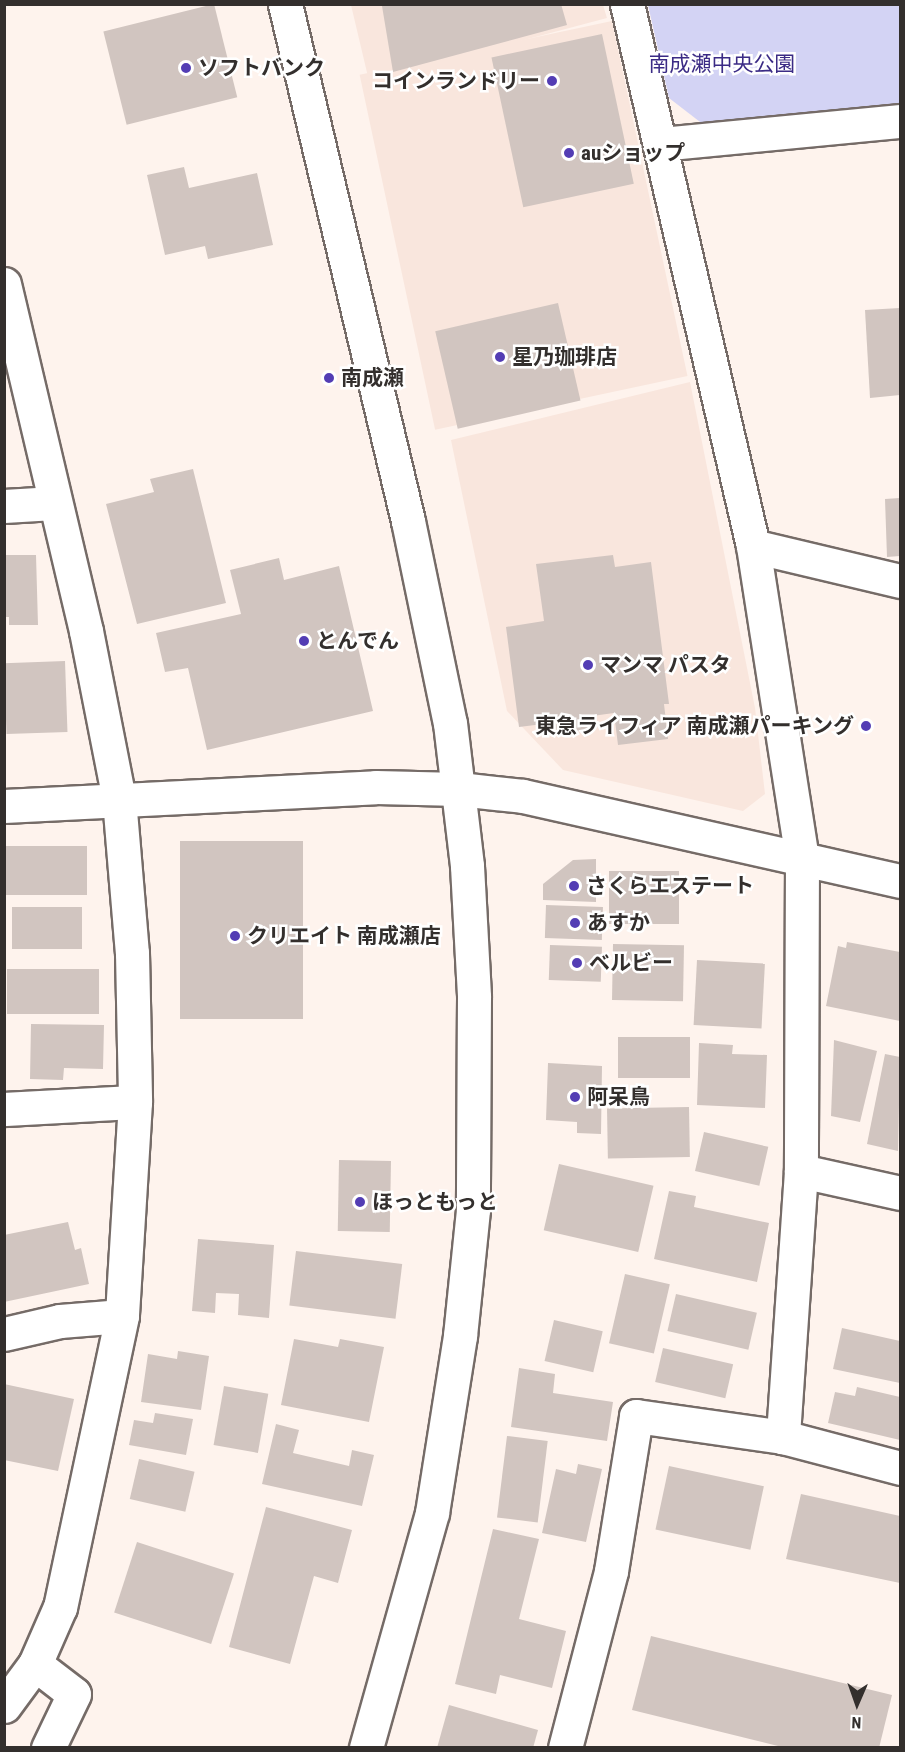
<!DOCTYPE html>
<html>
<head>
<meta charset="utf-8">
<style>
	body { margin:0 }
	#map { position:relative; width:905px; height:1752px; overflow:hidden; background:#fef3ed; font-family:"Roboto Condensed","Noto Sans JP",sans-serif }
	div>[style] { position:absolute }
	.built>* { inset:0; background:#f9e6dd; transform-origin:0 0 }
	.green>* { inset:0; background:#d3d3f4 }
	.building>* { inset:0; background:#d1c5c0; transform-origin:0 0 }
	.roads { filter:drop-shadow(2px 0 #756b67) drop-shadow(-2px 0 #756b67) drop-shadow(0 2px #756b67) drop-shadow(0 -2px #756b67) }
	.minor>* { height:33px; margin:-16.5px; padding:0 16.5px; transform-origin:16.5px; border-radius:16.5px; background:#fff }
	.dots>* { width:16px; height:16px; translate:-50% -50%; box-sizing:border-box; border:3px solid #fff; border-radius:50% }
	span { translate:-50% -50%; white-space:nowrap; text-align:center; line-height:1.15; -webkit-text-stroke:5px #fff; paint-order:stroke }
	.park-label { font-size:21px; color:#3b2b85 }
	.poi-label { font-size:21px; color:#332f2d; font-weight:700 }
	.left { translate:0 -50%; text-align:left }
	.right { translate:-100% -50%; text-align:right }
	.frame { position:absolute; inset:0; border:6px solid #332f2d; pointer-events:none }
	.north { position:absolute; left:827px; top:1674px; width:60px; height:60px; -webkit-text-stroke:4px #fff; paint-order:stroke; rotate:182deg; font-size:16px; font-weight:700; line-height:24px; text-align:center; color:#332f2d }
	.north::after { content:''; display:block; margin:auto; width:21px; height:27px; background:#332f2d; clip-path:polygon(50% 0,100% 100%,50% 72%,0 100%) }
</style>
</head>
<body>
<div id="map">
	<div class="built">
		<div style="clip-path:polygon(351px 5px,603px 5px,607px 18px,369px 81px)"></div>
		<div style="left:612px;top:21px;width:363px;height:258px;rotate:78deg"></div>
		<div style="clip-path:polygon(690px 382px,755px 708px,765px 794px,743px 811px,563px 770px,507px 711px,451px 440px)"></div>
	</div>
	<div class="green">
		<div style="clip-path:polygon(648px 5px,900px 5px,900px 104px,704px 125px,669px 98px)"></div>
	</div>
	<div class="building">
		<div style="left:214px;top:4px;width:96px;height:114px;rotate:76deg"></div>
		<div style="clip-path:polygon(561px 4px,567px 25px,393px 72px,382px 6px)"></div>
		<div style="left:602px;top:34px;width:153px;height:113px;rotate:78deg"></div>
		<div style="clip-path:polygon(184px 167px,189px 188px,257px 173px,273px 245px,208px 259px,205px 246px,165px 255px,147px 175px)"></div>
		<div style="left:558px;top:303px;width:100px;height:126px;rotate:77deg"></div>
		<div style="clip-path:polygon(900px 308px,900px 395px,870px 398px,865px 310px)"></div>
		<div style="clip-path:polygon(193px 469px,226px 603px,137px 624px,106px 504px,154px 492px,150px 479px)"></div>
		<div style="clip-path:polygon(900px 498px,900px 556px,887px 557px,885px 499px)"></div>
		<div style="clip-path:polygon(4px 555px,36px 555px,38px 625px,9px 625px,9px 617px,4px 617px)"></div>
		<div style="clip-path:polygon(613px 555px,615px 567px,651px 562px,669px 704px,664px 704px,668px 739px,618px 745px,614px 713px,592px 716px,594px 729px,553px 734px,551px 723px,519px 727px,506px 627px,544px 621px,536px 564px)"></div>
		<div style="clip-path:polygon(279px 558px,284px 580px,339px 566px,373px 711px,207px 750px,188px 668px,165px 672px,156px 633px,241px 614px,230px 570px)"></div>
		<div style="left:65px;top:661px;width:71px;height:61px;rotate:88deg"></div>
		<div style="left:180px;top:841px;width:123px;height:178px"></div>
		<div style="left:4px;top:846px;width:83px;height:49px"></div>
		<div style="clip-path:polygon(596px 859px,596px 902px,543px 900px,543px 884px,573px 860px)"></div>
		<div style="left:609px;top:871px;width:70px;height:53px"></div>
		<div style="left:546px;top:905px;width:57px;height:33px;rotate:2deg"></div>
		<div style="left:12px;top:907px;width:70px;height:42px"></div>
		<div style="clip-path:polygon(847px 942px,900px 952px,900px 1021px,826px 1006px,838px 946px,846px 948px)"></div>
		<div style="left:613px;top:944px;width:71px;height:56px;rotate:1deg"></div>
		<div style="left:550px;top:945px;width:52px;height:35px;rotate:2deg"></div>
		<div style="left:697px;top:960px;width:68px;height:65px;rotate:3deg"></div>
		<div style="left:99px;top:969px;width:45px;height:92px;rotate:90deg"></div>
		<div style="clip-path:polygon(31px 1024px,104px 1025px,103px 1069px,64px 1068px,63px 1080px,30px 1079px)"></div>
		<div style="left:618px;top:1037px;width:72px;height:41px"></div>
		<div style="clip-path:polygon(834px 1040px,877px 1051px,860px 1122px,831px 1116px)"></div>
		<div style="clip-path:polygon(699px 1043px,733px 1045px,732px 1054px,767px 1055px,765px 1108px,697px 1105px)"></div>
		<div style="clip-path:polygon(885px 1054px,900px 1057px,898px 1151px,867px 1144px)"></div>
		<div style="clip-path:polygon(548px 1063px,602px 1066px,601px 1134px,577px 1133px,577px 1122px,546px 1120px)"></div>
		<div style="left:689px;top:1107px;width:50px;height:82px;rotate:89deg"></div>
		<div style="left:704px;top:1132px;width:66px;height:40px;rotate:13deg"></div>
		<div style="left:339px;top:1160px;width:52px;height:71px;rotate:1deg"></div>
		<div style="left:559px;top:1164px;width:97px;height:68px;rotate:13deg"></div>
		<div style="clip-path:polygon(669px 1191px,696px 1196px,694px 1207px,769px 1223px,757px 1282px,654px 1259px)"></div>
		<div style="clip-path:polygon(68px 1222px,75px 1250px,81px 1248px,89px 1284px,4px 1302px,4px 1235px)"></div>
		<div style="clip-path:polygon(198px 1239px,274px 1245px,269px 1318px,238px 1315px,239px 1294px,216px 1293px,215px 1313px,192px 1311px)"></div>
		<div style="left:296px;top:1251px;width:107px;height:55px;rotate:7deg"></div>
		<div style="left:625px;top:1274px;width:46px;height:71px;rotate:13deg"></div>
		<div style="left:676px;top:1294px;width:83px;height:38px;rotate:13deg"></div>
		<div style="left:554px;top:1320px;width:50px;height:42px;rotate:13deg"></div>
		<div style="clip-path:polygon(842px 1328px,900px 1341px,900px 1383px,833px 1369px)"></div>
		<div style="clip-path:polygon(294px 1339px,338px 1347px,340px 1339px,384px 1347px,369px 1422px,281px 1405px)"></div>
		<div style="left:663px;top:1348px;width:72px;height:35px;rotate:13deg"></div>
		<div style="clip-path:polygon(178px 1351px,209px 1356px,201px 1410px,141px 1402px,148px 1354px,177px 1359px)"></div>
		<div style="clip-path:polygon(519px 1368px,555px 1374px,553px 1393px,613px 1402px,607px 1441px,511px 1427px)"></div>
		<div style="clip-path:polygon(4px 1384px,74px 1399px,58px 1471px,4px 1460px)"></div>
		<div style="left:224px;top:1386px;width:45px;height:60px;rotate:10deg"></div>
		<div style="clip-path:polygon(857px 1387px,900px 1397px,900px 1440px,828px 1423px,835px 1392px,855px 1396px)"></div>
		<div style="clip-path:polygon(155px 1413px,193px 1419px,186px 1455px,129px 1445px,134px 1420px,153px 1423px)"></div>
		<div style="clip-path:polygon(276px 1424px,299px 1430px,293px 1453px,349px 1466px,352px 1450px,374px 1455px,362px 1506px,262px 1484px)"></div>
		<div style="left:507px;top:1436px;width:41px;height:82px;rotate:7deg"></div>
		<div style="left:139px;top:1459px;width:57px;height:41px;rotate:13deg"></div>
		<div style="clip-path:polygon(578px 1464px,602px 1469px,586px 1542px,542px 1533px,556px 1469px,576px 1474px)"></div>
		<div style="left:669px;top:1466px;width:97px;height:65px;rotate:12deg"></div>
		<div style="clip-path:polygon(801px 1494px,900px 1516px,900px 1583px,786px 1559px)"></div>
		<div style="clip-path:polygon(266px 1507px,352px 1530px,338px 1583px,314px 1576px,290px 1664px,229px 1647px)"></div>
		<div style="clip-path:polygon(493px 1529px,539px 1539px,519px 1619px,566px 1631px,552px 1688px,500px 1675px,496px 1694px,455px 1684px)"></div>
		<div style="left:137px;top:1542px;width:102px;height:74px;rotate:18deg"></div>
		<div style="clip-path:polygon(651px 1636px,892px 1695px,879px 1748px,786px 1748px,632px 1710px)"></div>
		<div style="clip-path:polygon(449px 1705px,538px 1730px,533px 1748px,437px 1748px)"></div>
	</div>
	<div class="roads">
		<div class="minor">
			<div style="left:285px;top:4px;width:531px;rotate:76.62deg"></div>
			<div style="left:408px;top:521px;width:206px;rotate:78.3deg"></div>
			<div style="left:450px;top:723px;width:144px;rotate:83.2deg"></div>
			<div style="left:467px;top:866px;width:131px;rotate:86.9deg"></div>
			<div style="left:474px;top:997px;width:213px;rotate:90.3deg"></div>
			<div style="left:473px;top:1210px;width:127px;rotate:95.9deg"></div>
			<div style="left:460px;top:1336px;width:179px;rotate:99deg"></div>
			<div style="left:432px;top:1513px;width:244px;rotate:105.7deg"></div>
			<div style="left:627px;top:4px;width:556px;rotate:76.91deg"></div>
			<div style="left:753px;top:546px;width:316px;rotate:81.1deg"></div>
			<div style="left:802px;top:858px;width:313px;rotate:90.2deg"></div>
			<div style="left:801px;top:1171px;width:267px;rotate:93.9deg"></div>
			<div style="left:660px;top:144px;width:241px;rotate:-5.5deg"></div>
			<div style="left:4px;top:284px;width:357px;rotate:76.7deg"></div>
			<div style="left:86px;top:631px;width:171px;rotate:78.9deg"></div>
			<div style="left:119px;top:799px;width:155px;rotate:85.2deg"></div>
			<div style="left:132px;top:953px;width:149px;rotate:88.8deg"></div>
			<div style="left:135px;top:1102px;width:214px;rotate:93.5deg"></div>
			<div style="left:122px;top:1316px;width:298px;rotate:102deg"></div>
			<div style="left:60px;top:1607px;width:62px;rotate:113.7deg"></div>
			<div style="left:35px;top:1664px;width:52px;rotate:126.4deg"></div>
			<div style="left:4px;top:506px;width:50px;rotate:-3.4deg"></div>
			<div style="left:753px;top:546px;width:151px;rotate:13.4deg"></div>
			<div style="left:4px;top:806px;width:372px;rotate:-2.9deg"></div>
			<div style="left:376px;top:787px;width:83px;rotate:1.4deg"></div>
			<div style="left:459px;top:789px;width:64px;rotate:6.2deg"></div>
			<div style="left:523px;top:796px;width:386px;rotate:12.7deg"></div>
			<div style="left:4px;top:1109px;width:131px;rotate:-3.1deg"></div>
			<div style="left:801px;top:1171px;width:101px;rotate:12.5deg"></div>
			<div style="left:4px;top:1334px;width:57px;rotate:-13.1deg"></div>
			<div style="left:60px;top:1321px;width:62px;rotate:-4.6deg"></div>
			<div style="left:35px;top:1664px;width:49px;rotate:37.6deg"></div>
			<div style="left:74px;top:1694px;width:60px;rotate:115.7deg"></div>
			<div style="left:565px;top:1748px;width:183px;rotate:-75.4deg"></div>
			<div style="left:611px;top:1571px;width:157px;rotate:-80.8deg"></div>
			<div style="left:636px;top:1416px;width:148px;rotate:8.1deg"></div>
			<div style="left:783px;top:1437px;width:121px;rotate:14.8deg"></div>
		</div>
	</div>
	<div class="dots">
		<div style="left:186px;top:68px;background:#533db4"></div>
		<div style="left:552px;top:81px;background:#533db4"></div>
		<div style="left:569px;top:153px;background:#533db4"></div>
		<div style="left:500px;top:357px;background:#533db4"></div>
		<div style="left:329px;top:378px;background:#533db4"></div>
		<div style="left:304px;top:641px;background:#533db4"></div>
		<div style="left:588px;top:665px;background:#533db4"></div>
		<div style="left:866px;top:726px;background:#533db4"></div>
		<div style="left:574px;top:886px;background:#533db4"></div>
		<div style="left:575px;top:923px;background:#533db4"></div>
		<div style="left:235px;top:936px;background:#533db4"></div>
		<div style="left:577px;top:963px;background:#533db4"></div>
		<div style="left:575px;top:1097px;background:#533db4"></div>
		<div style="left:360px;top:1202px;background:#533db4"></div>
	</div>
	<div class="park-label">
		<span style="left:722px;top:64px">南成瀬中央公園</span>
	</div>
	<div class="poi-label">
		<span class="left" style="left:198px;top:68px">ソフトバンク</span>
		<span class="right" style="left:540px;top:81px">コインランドリー</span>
		<span class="left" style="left:581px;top:153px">auショップ</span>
		<span class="left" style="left:512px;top:357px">星乃珈琲店</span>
		<span class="left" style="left:341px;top:378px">南成瀬</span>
		<span class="left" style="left:316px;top:641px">とんでん</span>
		<span class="left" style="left:600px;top:665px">マンマ パスタ</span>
		<span class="right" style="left:854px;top:726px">東急ライフィア 南成瀬パーキング</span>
		<span class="left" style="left:586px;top:886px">さくらエステート</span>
		<span class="left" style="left:587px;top:923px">あすか</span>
		<span class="left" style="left:247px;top:936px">クリエイト 南成瀬店</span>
		<span class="left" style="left:589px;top:963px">ベルビー</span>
		<span class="left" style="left:587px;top:1097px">阿呆鳥</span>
		<span class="left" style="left:372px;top:1202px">ほっともっと</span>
	</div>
	<div class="frame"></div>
	<div class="north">N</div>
</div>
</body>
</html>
